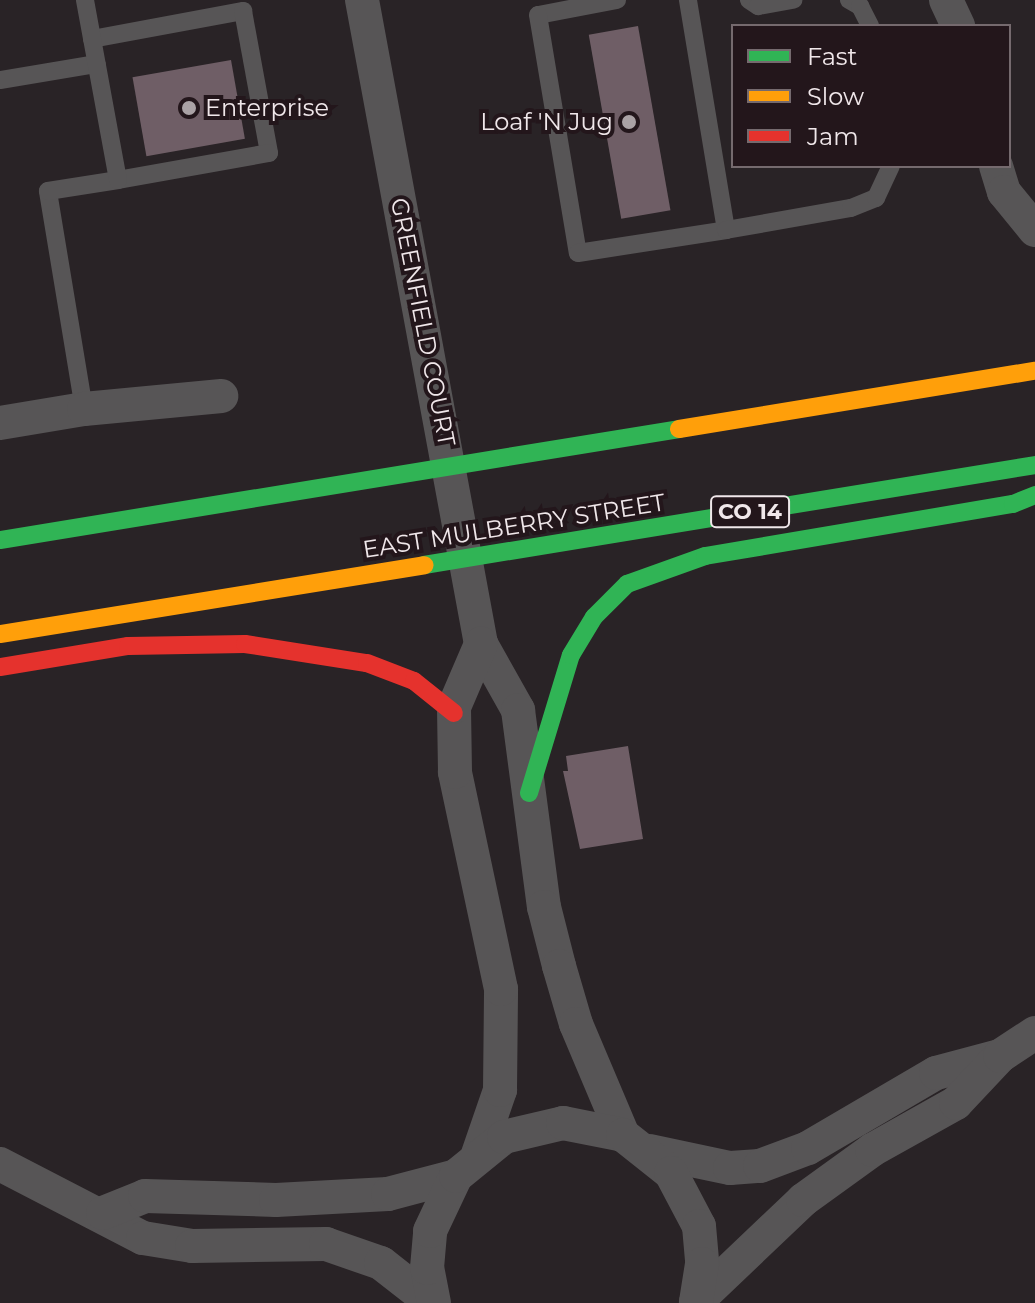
<!DOCTYPE html>
<html>
<head>
<meta charset="utf-8">
<style>
	body { margin:0 }
	#map { position:relative; width:1035px; height:1303px; overflow:hidden; background:#292326; font-family:Montserrat,sans-serif }
	div>[style] { position:absolute }
	.building>* { inset:0; background:#6f5e66; transform-origin:0 0 }
	.lane>* { height:18px; margin:-9px; padding:0 9px; transform-origin:9px; border-radius:9px; background:#575556 }
	.street>* { height:34px; margin:-17px; padding:0 17px; transform-origin:17px; border-radius:17px; background:#575556 }
	.fast>* { height:18px; margin:-9px; padding:0 9px; transform-origin:9px; border-radius:9px; background:#30b455 }
	.slow>* { height:18px; margin:-9px; padding:0 9px; transform-origin:9px; border-radius:9px; background:#ff9f0a }
	.jam>* { height:18px; margin:-9px; padding:0 9px; transform-origin:9px; border-radius:9px; background:#e5322d }
	.dots>* { width:22px; height:22px; translate:-50% -50%; box-sizing:border-box; border:4px solid #23161b; border-radius:50% }
	span { translate:-50% -50%; white-space:nowrap; text-align:center; line-height:1.15; -webkit-text-stroke:8px #23161b; paint-order:stroke }
	.shield-label span { padding:2px 6px; background:#23161b; border:2px solid; border-radius:6px; -webkit-text-stroke-width:0 }
	.shield-label { font-size:22px; color:#f0e7ea; font-weight:700 }
	.poi-label { font-size:24px; color:#f0e7ea }
	.left { translate:0 -50%; text-align:left }
	.right { translate:-100% -50%; text-align:right }
	.street-label { font-size:24px; color:#f0e7ea }
	.legend { position:absolute; left:731px; top:24px; width:280px; height:144px; box-sizing:border-box; background:#23161b; border:2px solid #756a6e; margin:0; padding:10px 14px; list-style:none; font-size:24px; color:#f0e7ea }
	.legend li { display:flex; align-items:center; gap:16px; height:40px }
	.legend b { width:40px; border:2px solid #756a6e }
</style>
</head>
<body>
<div id="map">
	<div class="building">
		<div style="left:638px;top:26px;width:187px;height:50px;rotate:80deg"></div>
		<div style="left:231px;top:60px;width:80px;height:100px;rotate:80deg"></div>
		<div style="clip-path:polygon(628px 746px,643px 839px,580px 849px,563px 771px,568px 771px,566px 756px)"></div>
	</div>
	<div class="lane">
		<div style="left:617px;top:0;width:80px;rotate:169.2deg"></div>
		<div style="left:538px;top:15px;width:241px;rotate:80.5deg"></div>
		<div style="left:578px;top:253px;width:150px;rotate:-8.8deg"></div>
		<div style="left:726px;top:230px;width:233px;rotate:-99.4deg"></div>
		<div style="left:749px;top:0;width:11px;rotate:34deg"></div>
		<div style="left:758px;top:6px;width:36px;rotate:-10deg"></div>
		<div style="left:849px;top:0;width:13px;rotate:29deg"></div>
		<div style="left:860px;top:6px;width:22px;rotate:63deg"></div>
		<div style="left:92px;top:39px;width:154px;rotate:-10.5deg"></div>
		<div style="left:243px;top:11px;width:144px;rotate:79.6deg"></div>
		<div style="left:269px;top:153px;width:153px;rotate:169.9deg"></div>
		<div style="left:0;top:80px;width:98px;rotate:-9.4deg"></div>
		<div style="left:726px;top:230px;width:127px;rotate:-10deg"></div>
		<div style="left:851px;top:208px;width:27px;rotate:-22deg"></div>
		<div style="left:876px;top:198px;width:35px;rotate:-65deg"></div>
		<div style="left:84px;top:409px;width:221px;rotate:-99.4deg"></div>
		<div style="left:48px;top:191px;width:71px;rotate:-8.9deg"></div>
		<div style="left:118px;top:180px;width:183px;rotate:-100.4deg"></div>
	</div>
	<div class="street">
		<div style="left:362px;top:0;width:655px;rotate:79.53deg"></div>
		<div style="left:481px;top:644px;width:76px;rotate:60.7deg"></div>
		<div style="left:518px;top:710px;width:199px;rotate:82.5deg"></div>
		<div style="left:544px;top:907px;width:61px;rotate:75.7deg"></div>
		<div style="left:559px;top:966px;width:60px;rotate:73.7deg"></div>
		<div style="left:576px;top:1024px;width:121px;rotate:67.1deg"></div>
		<div style="left:946px;top:0;width:29px;rotate:65deg"></div>
		<div style="left:996px;top:166px;width:27px;rotate:73deg"></div>
		<div style="left:1004px;top:192px;width:49px;rotate:50.8deg"></div>
		<div style="left:0;top:423px;width:85px;rotate:-9.5deg"></div>
		<div style="left:84px;top:409px;width:138px;rotate:-5.4deg"></div>
		<div style="left:649px;top:1151px;width:83px;rotate:11.9deg"></div>
		<div style="left:730px;top:1168px;width:30px;rotate:-4deg"></div>
		<div style="left:760px;top:1166px;width:51px;rotate:-20.6deg"></div>
		<div style="left:808px;top:1148px;width:148px;rotate:-30.4deg"></div>
		<div style="left:936px;top:1073px;width:66px;rotate:-14.9deg"></div>
		<div style="left:478px;top:1154px;width:68px;rotate:-71deg"></div>
		<div style="left:500px;top:1090px;width:101px;rotate:-89.4deg"></div>
		<div style="left:501px;top:989px;width:222px;rotate:-102deg"></div>
		<div style="left:455px;top:772px;width:65px;rotate:-90.9deg"></div>
		<div style="left:454px;top:707px;width:69px;rotate:-66.8deg"></div>
		<div style="left:0;top:1164px;width:161px;rotate:27.4deg"></div>
		<div style="left:143px;top:1238px;width:50px;rotate:9.3deg"></div>
		<div style="left:192px;top:1246px;width:134px;rotate:-0.9deg"></div>
		<div style="left:326px;top:1244px;width:58px;rotate:19.1deg"></div>
		<div style="left:381px;top:1263px;width:65px;rotate:38.1deg"></div>
		<div style="left:103px;top:1213px;width:45px;rotate:-22deg"></div>
		<div style="left:145px;top:1196px;width:131px;rotate:1.7deg"></div>
		<div style="left:276px;top:1200px;width:112px;rotate:-3.1deg"></div>
		<div style="left:388px;top:1194px;width:70px;rotate:-14.8deg"></div>
		<div style="left:696px;top:1302px;width:148px;rotate:-43.6deg"></div>
		<div style="left:803px;top:1200px;width:85px;rotate:-35.9deg"></div>
		<div style="left:872px;top:1150px;width:96px;rotate:-29.2deg"></div>
		<div style="left:956px;top:1103px;width:64px;rotate:-46.9deg"></div>
		<div style="left:1000px;top:1056px;width:42px;rotate:-33.3deg"></div>
		<div style="left:434px;top:1303px;width:36px;rotate:-101deg"></div>
		<div style="left:427px;top:1268px;width:37px;rotate:-85deg"></div>
		<div style="left:430px;top:1231px;width:61px;rotate:-64.7deg"></div>
		<div style="left:456px;top:1176px;width:62px;rotate:-39.1deg"></div>
		<div style="left:504px;top:1137px;width:61px;rotate:-13.3deg"></div>
		<div style="left:563px;top:1123px;width:61px;rotate:11.3deg"></div>
		<div style="left:623px;top:1135px;width:61px;rotate:38.4deg"></div>
		<div style="left:671px;top:1173px;width:60px;rotate:62.2deg"></div>
		<div style="left:699px;top:1226px;width:38px;rotate:85deg"></div>
		<div style="left:702px;top:1264px;width:39px;rotate:99deg"></div>
	</div>
	<div class="fast">
		<div style="left:0;top:540px;width:688px;rotate:-9.28deg"></div>
		<div style="left:424px;top:565px;width:619px;rotate:-9.29deg"></div>
		<div style="left:529px;top:793px;width:144px;rotate:-73.1deg"></div>
		<div style="left:571px;top:655px;width:44px;rotate:-58.8deg"></div>
		<div style="left:594px;top:617px;width:47px;rotate:-45deg"></div>
		<div style="left:627px;top:584px;width:83px;rotate:-19.7deg"></div>
		<div style="left:705px;top:556px;width:312px;rotate:-9.6deg"></div>
		<div style="left:1013px;top:504px;width:24px;rotate:-22deg"></div>
	</div>
	<div class="slow">
		<div style="left:679px;top:429px;width:361px;rotate:-9.3deg"></div>
		<div style="left:0;top:634px;width:430px;rotate:-9.2deg"></div>
	</div>
	<div class="jam">
		<div style="left:0;top:667px;width:130px;rotate:-9.3deg"></div>
		<div style="left:128px;top:646px;width:117px;rotate:-1deg"></div>
		<div style="left:245px;top:644px;width:123px;rotate:8.9deg"></div>
		<div style="left:367px;top:663px;width:50px;rotate:21deg"></div>
		<div style="left:414px;top:681px;width:51px;rotate:38.7deg"></div>
	</div>
	<div class="dots">
		<div style="left:189px;top:108px;background:#aaa2a5"></div>
		<div style="left:629px;top:122px;background:#aaa2a5"></div>
	</div>
	<div class="shield-label">
		<span style="left:750px;top:512px">CO 14</span>
	</div>
	<div class="poi-label">
		<span class="left" style="left:205px;top:108px">Enterprise</span>
		<span class="right" style="left:613px;top:122px">Loaf 'N Jug</span>
	</div>
	<div class="street-label">
		<span style="left:423px;top:322px;rotate:79deg">GREENFIELD COURT</span>
		<span style="left:514px;top:526px;rotate:-9deg">EAST MULBERRY STREET</span>
	</div>
	<ul class="legend">
	<li><b style="height:10px;background:#30b455"></b>Fast</li>
	<li><b style="height:10px;background:#ff9f0a"></b>Slow</li>
	<li><b style="height:10px;background:#e5322d"></b>Jam</li>
	</ul>
</div>
</body>
</html>
